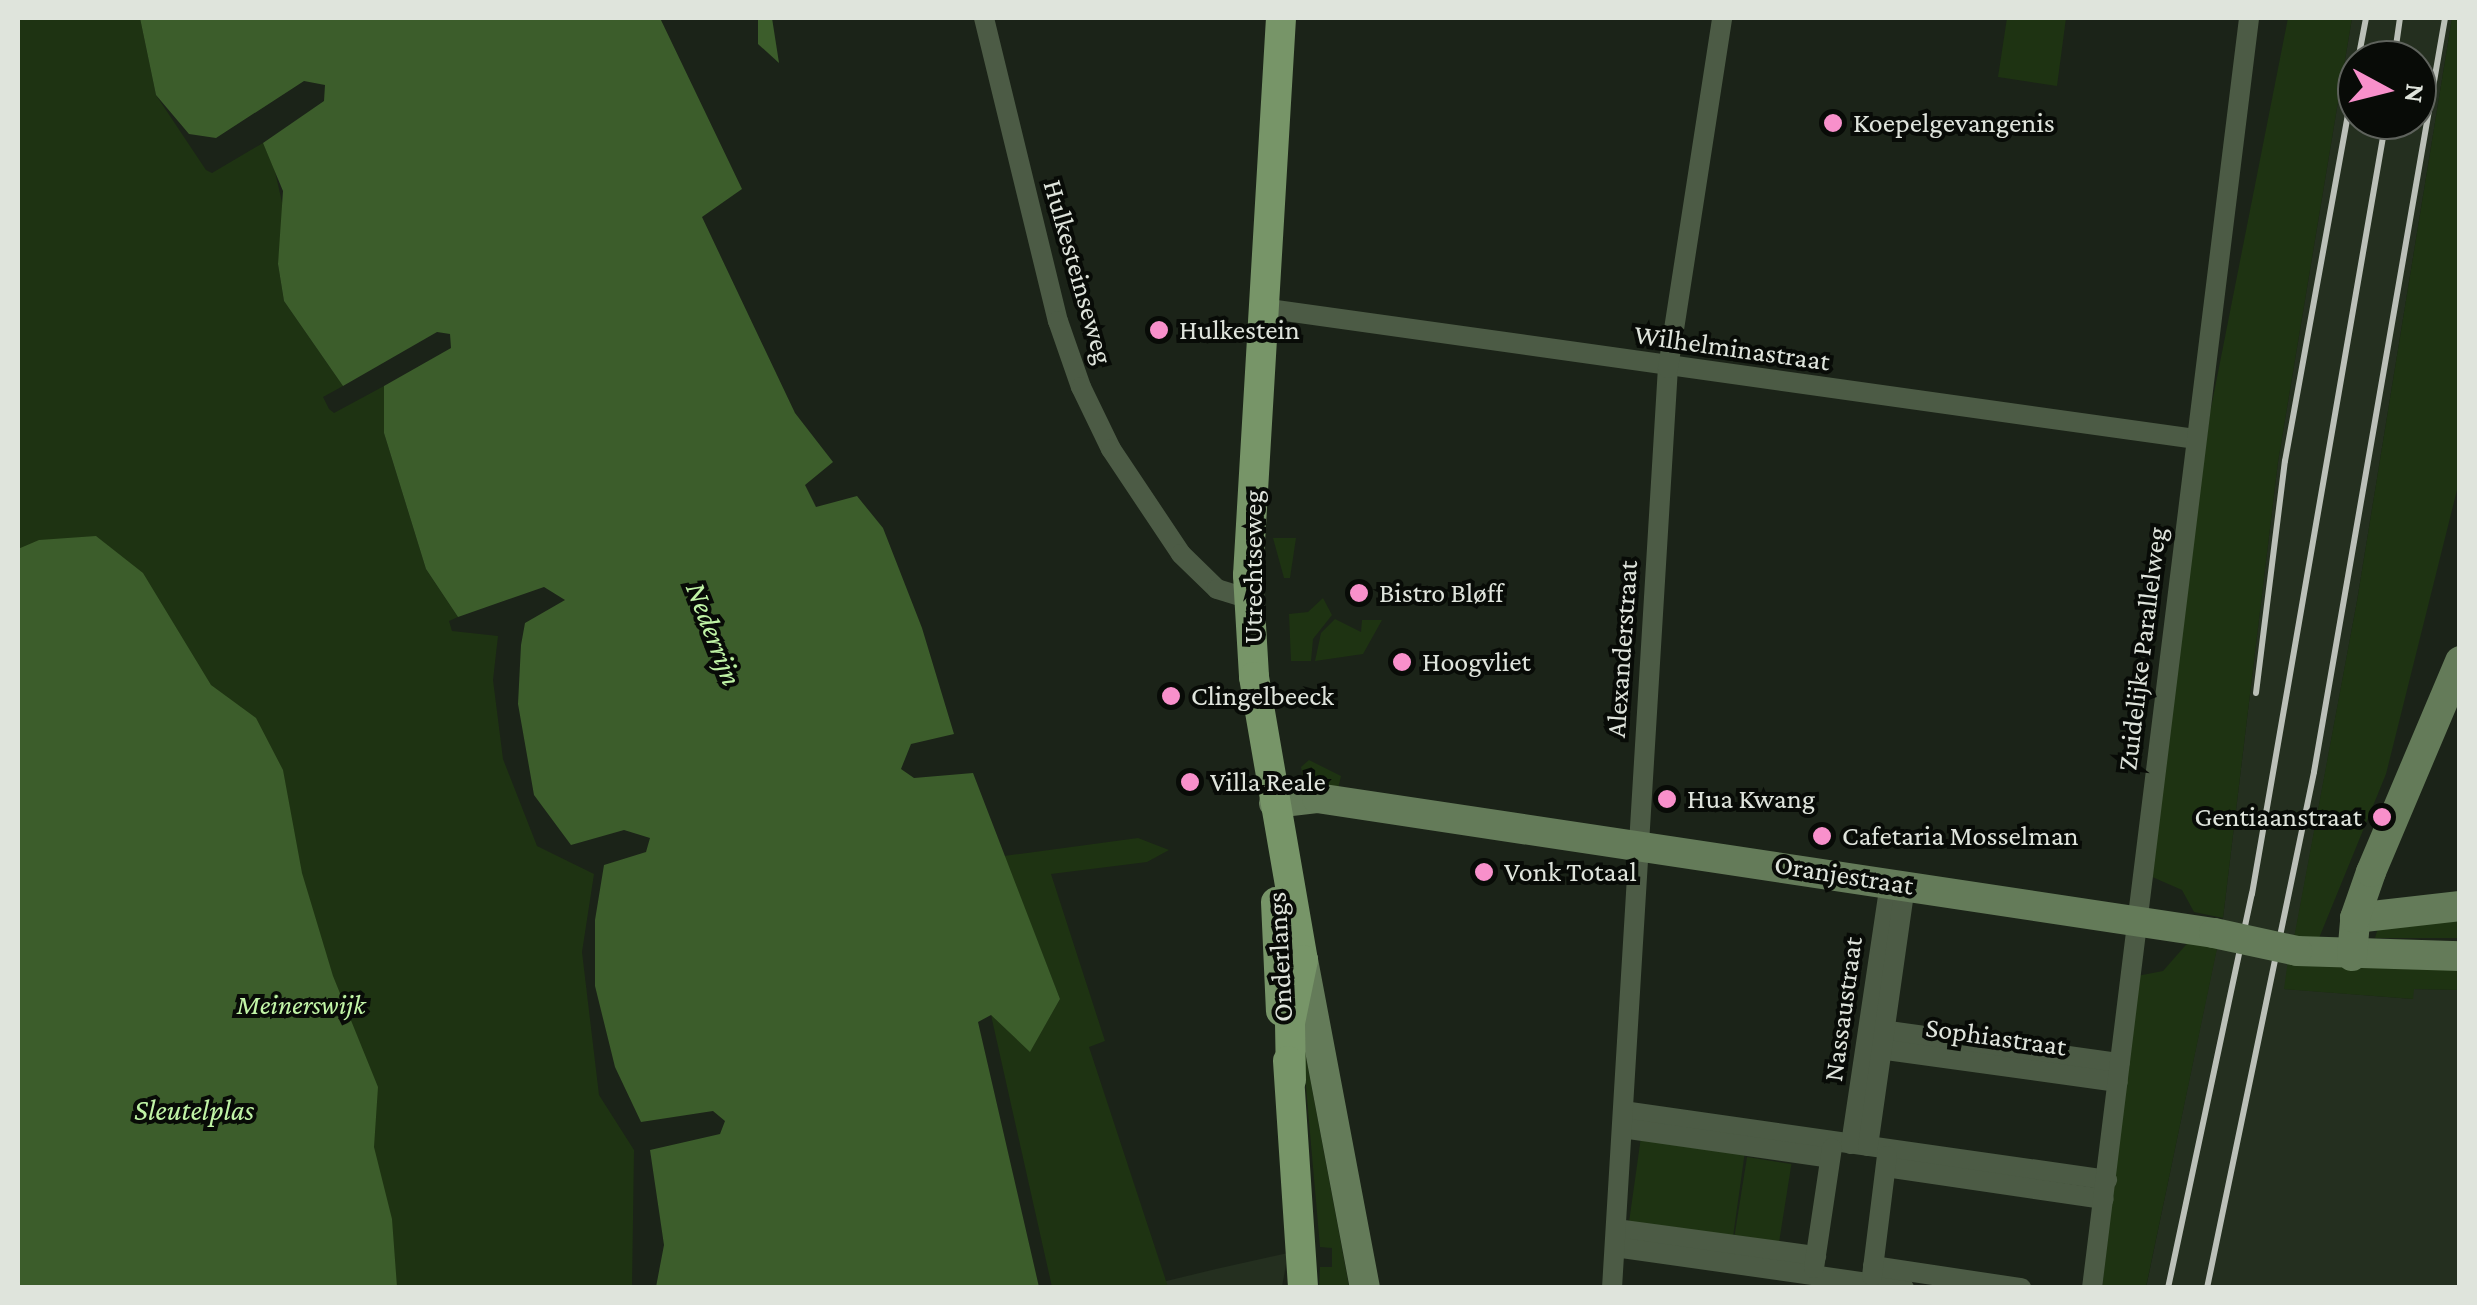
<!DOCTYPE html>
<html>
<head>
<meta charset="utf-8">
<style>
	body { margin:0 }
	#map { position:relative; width:2477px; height:1305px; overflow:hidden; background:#1b2318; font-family:"Crimson Pro",serif }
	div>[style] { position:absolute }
	.built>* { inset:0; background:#242f1f }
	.green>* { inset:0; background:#1e3312; transform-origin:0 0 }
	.water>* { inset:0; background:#3c5d2b }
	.street>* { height:20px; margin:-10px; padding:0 10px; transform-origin:10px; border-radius:10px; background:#4c5b45 }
	.secondary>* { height:30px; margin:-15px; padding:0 15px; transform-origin:15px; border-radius:15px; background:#647b59 }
	.primary>* { height:30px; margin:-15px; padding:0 15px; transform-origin:15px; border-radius:15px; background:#779568 }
	.rail>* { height:6px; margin:-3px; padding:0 3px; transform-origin:3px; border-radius:3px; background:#bbc0b8 }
	.secondary-bridge>* { height:30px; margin:-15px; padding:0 15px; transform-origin:15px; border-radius:15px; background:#647b59 }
	.dots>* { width:28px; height:28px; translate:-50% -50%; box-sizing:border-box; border:5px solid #080b07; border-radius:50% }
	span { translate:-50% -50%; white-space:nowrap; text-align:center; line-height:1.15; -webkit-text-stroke:8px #080b07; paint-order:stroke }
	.poi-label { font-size:28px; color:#dfe4dc }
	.left { translate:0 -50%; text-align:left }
	.right { translate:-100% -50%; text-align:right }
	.street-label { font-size:28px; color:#dfe4dc }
	.park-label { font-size:28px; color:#c2f5a8; font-style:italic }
	.water-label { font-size:30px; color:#c0f4a6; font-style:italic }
	.frame { position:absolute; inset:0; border:20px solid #dfe4dc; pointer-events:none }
	.north { position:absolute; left:2337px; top:40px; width:100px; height:100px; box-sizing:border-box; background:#080b07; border:2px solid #5e625c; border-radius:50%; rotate:97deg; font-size:28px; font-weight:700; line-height:40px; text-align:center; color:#dfe4dc }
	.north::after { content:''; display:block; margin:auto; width:35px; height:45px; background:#f890cb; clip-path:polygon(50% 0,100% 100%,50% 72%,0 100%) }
</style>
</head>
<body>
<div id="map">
	<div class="built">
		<div style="clip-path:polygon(evenodd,2352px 18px,2452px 18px,2357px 601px,2285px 989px,2413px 999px,2413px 989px,2459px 990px,2459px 1287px,2146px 1288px,2223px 918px,2278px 462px,2352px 18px,2357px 60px,2417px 60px,2417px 120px,2357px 120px,2357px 60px)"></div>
		<div style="clip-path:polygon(1288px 1253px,1282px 1287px,1150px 1285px,1216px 1269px)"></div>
	</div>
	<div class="green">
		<div style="clip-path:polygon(18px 18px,140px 18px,156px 95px,206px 170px,212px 173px,263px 143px,274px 167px,284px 211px,278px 264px,284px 301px,343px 386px,323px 397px,329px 409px,334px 413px,384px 386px,384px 433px,426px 569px,458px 617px,449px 621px,452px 631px,498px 636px,493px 680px,503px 759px,537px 846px,594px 874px,582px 952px,599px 1095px,634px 1150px,632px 1287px,18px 1287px)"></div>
		<div style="clip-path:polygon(2007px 18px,2066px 18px,2057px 86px,1998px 77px)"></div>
		<div style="clip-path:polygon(2288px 18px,2352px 18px,2278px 462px,2223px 918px,2194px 912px,2182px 890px,2150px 876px,2210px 413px)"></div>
		<div style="clip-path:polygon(2452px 18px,2459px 18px,2459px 482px,2386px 774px,2317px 943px,2294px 938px,2357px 601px)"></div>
		<div style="clip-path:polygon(1273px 538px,1296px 538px,1290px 578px,1284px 578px)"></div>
		<div style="clip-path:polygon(1323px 598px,1332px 615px,1313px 639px,1311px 661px,1291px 661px,1289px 614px,1308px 612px)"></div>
		<div style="clip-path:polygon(1335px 619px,1361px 632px,1362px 620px,1382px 620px,1363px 654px,1315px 661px,1321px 633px)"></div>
		<div style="clip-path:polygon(1309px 760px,1341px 776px,1338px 789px,1305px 791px,1301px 767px)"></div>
		<div style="clip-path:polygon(1138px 838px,1169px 850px,1147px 862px,1051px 874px,1105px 1041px,1089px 1047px,1168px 1287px,1052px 1287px,991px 1015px,1030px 1051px,1060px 999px,1004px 856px)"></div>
		<div style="clip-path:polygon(2459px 911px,2459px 938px,2375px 938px,2378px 928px)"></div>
		<div style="clip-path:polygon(2191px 939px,2218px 944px,2146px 1287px,2102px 1288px,2137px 976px,2163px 971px)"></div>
		<div style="clip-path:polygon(2288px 960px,2459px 965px,2459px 990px,2414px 989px,2413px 999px,2284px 989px)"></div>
		<div style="clip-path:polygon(1301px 1030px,1349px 1286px,1347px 1287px,1319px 1287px,1320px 1267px,1332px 1267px,1332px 1248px,1320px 1247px)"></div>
		<div style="left:1641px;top:1137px;width:105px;height:90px;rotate:8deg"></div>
		<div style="left:1747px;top:1157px;width:45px;height:79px;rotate:9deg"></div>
	</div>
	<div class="water">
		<div style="clip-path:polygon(140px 18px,660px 18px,742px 189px,702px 217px,795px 413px,833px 462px,805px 485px,816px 507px,857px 496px,883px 528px,922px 628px,954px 734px,911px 744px,901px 769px,914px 778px,973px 773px,1060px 999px,1030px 1052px,991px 1015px,978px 1022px,1039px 1287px,656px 1287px,664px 1245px,650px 1150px,720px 1134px,725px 1121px,713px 1111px,641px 1122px,615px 1067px,595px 986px,595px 920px,604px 865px,646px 852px,650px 838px,624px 830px,571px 845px,534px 795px,518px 704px,521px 645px,525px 623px,565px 600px,544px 587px,458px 617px,426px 569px,384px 433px,384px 386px,451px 348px,450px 334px,437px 332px,343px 386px,284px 301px,278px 264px,283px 191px,263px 143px,324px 101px,325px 85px,304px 81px,216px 138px,189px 134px,156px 95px)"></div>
		<div style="clip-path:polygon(758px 18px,772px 18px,779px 63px,758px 44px)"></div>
		<div style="clip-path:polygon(96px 536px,143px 573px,211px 685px,256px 718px,283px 770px,302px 873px,333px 976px,378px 1087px,374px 1147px,392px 1219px,397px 1287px,18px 1287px,18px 549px,39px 540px)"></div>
	</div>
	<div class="street">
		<div style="left:984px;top:18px;width:312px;rotate:76.3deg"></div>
		<div style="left:1058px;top:321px;width:70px;rotate:70.8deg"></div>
		<div style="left:1081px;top:387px;width:69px;rotate:64.2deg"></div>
		<div style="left:1111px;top:449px;width:126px;rotate:56.3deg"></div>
		<div style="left:1181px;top:554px;width:50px;rotate:44.2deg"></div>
		<div style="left:1217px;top:589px;width:34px;rotate:17deg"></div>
		<div style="left:1263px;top:308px;width:941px;rotate:8deg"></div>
		<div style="left:1874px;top:1029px;width:248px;rotate:7.9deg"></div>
		<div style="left:1872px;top:1048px;width:248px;rotate:7.9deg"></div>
		<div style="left:1623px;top:1111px;width:489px;rotate:8.1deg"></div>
		<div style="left:1622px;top:1128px;width:210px;rotate:8.2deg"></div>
		<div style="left:1851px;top:1144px;width:265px;rotate:-81.5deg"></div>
		<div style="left:1868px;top:1146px;width:264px;rotate:-81.9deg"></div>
		<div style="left:1886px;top:1167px;width:220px;rotate:8.4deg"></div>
		<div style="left:1616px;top:1229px;width:202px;rotate:7.7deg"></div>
		<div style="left:1615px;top:1247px;width:292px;rotate:8.1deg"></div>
		<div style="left:1873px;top:1266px;width:150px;rotate:8.5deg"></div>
		<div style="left:1814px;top:1268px;width:121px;rotate:-81.5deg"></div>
		<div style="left:1872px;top:1276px;width:121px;rotate:-82.9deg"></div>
		<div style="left:1612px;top:1288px;width:922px;rotate:-86.52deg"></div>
		<div style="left:1668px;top:368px;width:354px;rotate:-81.2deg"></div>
		<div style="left:2092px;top:1288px;width:1280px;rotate:-82.95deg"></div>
	</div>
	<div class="secondary">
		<div style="left:1274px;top:803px;width:43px;rotate:-6.6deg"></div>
		<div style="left:1317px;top:798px;width:907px;rotate:8.56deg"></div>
		<div style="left:2355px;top:918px;width:106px;rotate:-6.5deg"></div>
		<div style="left:2297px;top:951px;width:163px;rotate:1.8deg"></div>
		<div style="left:2352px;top:956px;width:38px;rotate:-85deg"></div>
		<div style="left:2355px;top:918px;width:49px;rotate:-70.8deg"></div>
		<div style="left:2371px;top:872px;width:229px;rotate:-67.1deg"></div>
		<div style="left:1303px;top:960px;width:334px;rotate:79.3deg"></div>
	</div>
	<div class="primary">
		<div style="left:1281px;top:18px;width:558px;rotate:93.39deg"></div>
		<div style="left:1248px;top:575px;width:102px;rotate:86.6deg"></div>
		<div style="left:1254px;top:677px;width:287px;rotate:80.2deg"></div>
		<div style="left:1303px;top:960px;width:64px;rotate:101.7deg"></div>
		<div style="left:1290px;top:1023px;width:57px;rotate:89deg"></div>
		<div style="left:1276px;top:902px;width:109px;rotate:87.4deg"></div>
		<div style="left:1288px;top:1061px;width:227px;rotate:86.2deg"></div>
	</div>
	<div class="rail">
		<div style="left:2358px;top:60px;width:43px;rotate:-79.2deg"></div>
		<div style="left:2394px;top:60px;width:42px;rotate:-81.9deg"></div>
		<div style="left:2256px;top:693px;width:234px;rotate:-82.9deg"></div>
		<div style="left:2285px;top:461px;width:402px;rotate:-79.7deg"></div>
		<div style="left:2168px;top:1288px;width:403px;rotate:-78deg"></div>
		<div style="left:2252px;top:894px;width:786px;rotate:-80.18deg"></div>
		<div style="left:2207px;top:1288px;width:527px;rotate:-78.28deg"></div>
		<div style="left:2314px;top:772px;width:765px;rotate:-80.14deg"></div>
	</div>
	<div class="secondary-bridge">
		<div style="left:2214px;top:933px;width:85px;rotate:12.2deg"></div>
	</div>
	<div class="dots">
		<div style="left:1833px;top:123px;background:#f890cb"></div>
		<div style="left:1159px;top:330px;background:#f890cb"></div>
		<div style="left:1359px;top:593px;background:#f890cb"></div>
		<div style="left:1402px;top:662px;background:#f890cb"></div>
		<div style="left:1171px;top:696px;background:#f890cb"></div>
		<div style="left:1190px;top:782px;background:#f890cb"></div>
		<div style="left:1667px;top:799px;background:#f890cb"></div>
		<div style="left:2382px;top:817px;background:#f890cb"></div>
		<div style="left:1822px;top:836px;background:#f890cb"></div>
		<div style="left:1484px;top:872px;background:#f890cb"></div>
	</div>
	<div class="poi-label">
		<span class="left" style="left:1853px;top:123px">Koepelgevangenis</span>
		<span class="left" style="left:1179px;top:330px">Hulkestein</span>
		<span class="left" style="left:1379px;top:593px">Bistro Bløff</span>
		<span class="left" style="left:1422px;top:662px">Hoogvliet</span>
		<span class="left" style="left:1191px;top:696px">Clingelbeeck</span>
		<span class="left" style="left:1210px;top:782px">Villa Reale</span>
		<span class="left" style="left:1687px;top:799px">Hua Kwang</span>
		<span class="right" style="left:2362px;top:817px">Gentiaanstraat</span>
		<span class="left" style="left:1842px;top:836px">Cafetaria Mosselman</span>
		<span class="left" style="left:1504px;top:872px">Vonk Totaal</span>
	</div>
	<div class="street-label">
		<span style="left:1078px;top:272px;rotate:74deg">Hulkesteinseweg</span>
		<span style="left:1732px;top:348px;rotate:8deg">Wilhelminastraat</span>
		<span style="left:1253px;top:567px;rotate:-90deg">Utrechtseweg</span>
		<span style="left:1622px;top:649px;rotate:-86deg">Alexanderstraat</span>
		<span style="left:2142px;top:649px;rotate:-83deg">Zuidelijke Parallelweg</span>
		<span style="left:1844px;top:875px;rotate:9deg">Oranjestraat</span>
		<span style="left:1280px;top:957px;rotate:-93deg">Onderlangs</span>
		<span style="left:1843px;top:1009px;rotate:-82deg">Nassaustraat</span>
		<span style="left:1996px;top:1037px;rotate:8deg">Sophiastraat</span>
	</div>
	<div class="park-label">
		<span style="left:301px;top:1005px">Meinerswijk</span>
	</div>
	<div class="water-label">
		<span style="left:714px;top:634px;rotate:69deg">Nederrijn</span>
		<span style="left:194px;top:1110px">Sleutelplas</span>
	</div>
	<div class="frame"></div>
	<div class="north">N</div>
</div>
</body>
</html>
